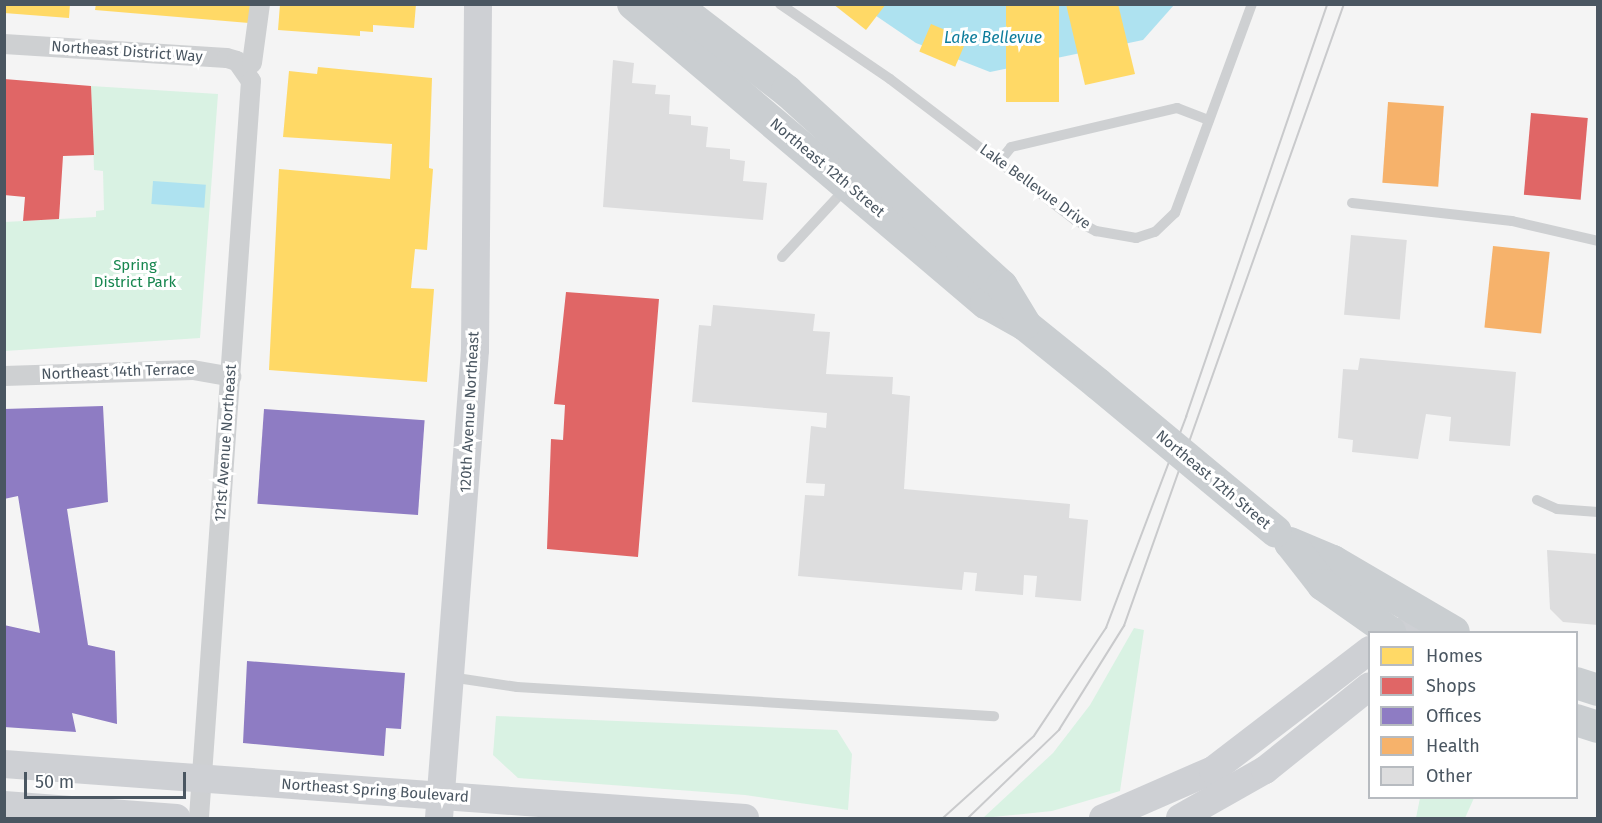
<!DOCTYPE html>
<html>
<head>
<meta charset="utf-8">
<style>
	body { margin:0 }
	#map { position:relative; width:1602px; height:823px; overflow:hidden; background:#f4f4f4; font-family:"Fira Sans",sans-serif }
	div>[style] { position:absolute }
	.green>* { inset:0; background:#d9f2e3 }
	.water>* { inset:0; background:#aee2f0; transform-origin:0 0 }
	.homes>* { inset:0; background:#ffd966; transform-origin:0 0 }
	.shops>* { inset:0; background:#e06666; transform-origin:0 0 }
	.offices>* { inset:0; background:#8e7cc3; transform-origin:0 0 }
	.health>* { inset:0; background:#f6b26b; transform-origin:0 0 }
	.building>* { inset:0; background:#ddddde; transform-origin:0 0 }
	.lane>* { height:10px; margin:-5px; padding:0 5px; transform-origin:5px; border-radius:5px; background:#ced0d2 }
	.street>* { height:20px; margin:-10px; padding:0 10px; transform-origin:10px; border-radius:10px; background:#ced0d2 }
	.secondary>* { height:28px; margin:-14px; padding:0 14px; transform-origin:14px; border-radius:14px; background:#ced0d4 }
	.primary>* { height:32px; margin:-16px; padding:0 16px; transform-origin:16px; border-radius:16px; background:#caced1 }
	.tram>* { height:1.5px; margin:-0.75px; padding:0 0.75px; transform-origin:0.75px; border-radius:0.75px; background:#c9cacc }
	.primary-bridge>* { height:32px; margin:-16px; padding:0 16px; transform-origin:16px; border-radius:16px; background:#caced1 }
	span { translate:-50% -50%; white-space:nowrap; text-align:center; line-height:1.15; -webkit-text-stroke:6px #fff; paint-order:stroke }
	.street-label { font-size:15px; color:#4a5661 }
	.park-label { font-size:15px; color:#17864f }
	.water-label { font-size:16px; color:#0c7c9b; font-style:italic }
	.frame { position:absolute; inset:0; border:6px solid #4a5661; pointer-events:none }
	.legend { position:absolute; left:1368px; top:631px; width:210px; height:168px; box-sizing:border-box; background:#fff; border:2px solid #b7bbc0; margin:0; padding:8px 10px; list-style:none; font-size:18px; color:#4a5661 }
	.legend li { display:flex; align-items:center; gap:12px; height:30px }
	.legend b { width:30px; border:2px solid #b7bbc0 }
	.scale { position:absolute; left:24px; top:772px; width:162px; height:27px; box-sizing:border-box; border:3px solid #4a5661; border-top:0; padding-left:8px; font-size:18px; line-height:21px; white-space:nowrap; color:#4a5661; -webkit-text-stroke:4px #fff; paint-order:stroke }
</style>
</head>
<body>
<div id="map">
	<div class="green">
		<div style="clip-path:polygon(91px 86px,218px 94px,200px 338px,5px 351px,5px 222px,96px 217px,96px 211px,104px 210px,103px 171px,94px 170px)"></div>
		<div style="clip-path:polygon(1134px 628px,1144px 630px,1120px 791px,1052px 811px,983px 818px,1053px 753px,1090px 705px)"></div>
		<div style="clip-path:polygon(496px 716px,837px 730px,852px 754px,848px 810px,745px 795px,518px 778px,493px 755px)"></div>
		<div style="clip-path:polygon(1420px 798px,1474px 798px,1465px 818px,1416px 818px)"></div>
	</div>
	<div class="water">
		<div style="clip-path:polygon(860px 5px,1174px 5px,1143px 40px,990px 72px,916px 43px)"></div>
		<div style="left:153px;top:181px;width:53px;height:23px;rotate:4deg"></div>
	</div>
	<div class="homes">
		<div style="clip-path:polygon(4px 4px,70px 4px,69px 18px,4px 13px)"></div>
		<div style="clip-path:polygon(96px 4px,251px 4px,249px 23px,95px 10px)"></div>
		<div style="clip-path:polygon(280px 4px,416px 4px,414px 28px,373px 25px,373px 32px,360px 31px,360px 36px,278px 30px)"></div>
		<div style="clip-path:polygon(833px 4px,886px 4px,866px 30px)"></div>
		<div style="left:1006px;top:4px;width:53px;height:98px"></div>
		<div style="clip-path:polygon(1066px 4px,1118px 4px,1135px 74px,1085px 85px)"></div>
		<div style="left:931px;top:24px;width:39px;height:30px;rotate:23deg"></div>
		<div style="clip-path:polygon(318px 67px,432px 78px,429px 168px,433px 169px,427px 250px,415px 249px,411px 288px,434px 289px,427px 382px,269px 370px,279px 169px,390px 179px,392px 144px,283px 137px,289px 71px,317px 74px)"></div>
	</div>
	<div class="shops">
		<div style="clip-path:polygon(4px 79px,91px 86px,94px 155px,63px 156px,59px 219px,23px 221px,25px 197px,4px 195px)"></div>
		<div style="left:1531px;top:113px;width:57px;height:82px;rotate:5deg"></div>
		<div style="clip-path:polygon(566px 292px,659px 299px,638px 557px,547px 549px,551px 439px,563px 440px,565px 405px,554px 404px)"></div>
	</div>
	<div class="offices">
		<div style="clip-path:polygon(103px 406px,108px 502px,67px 509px,88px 645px,115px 651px,117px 724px,72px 713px,76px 732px,4px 727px,4px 625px,40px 633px,18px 496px,4px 499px,4px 409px)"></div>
		<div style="left:264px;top:409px;width:161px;height:95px;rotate:4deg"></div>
		<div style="clip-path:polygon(247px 661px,405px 673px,401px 729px,386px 728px,384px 756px,243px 743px)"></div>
	</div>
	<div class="health">
		<div style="left:1388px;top:102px;width:56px;height:81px;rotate:4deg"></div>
		<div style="left:1493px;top:246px;width:57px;height:82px;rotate:6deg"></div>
	</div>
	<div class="building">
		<div style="clip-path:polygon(613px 60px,634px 63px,632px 83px,656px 85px,655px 94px,670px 95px,669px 114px,691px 116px,691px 125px,708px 127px,706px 147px,730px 149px,730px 159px,745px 161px,743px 181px,767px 183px,763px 220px,603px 207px)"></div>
		<div style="left:1351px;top:235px;width:56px;height:80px;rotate:5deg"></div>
		<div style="clip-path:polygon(713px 305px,815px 314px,813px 331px,830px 332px,826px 374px,893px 377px,892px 394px,910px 396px,904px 489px,1070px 504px,1069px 518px,1088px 520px,1081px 601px,1035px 597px,1037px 576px,1024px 575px,1023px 595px,975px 591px,977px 573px,964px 572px,962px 590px,798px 576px,805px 495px,824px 496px,825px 484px,806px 483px,811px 426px,826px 428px,827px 413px,692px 402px,699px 325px,711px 326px)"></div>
		<div style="clip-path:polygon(1360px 358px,1516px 372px,1510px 446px,1449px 441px,1451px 417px,1426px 414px,1418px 459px,1352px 452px,1353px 440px,1338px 438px,1343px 369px,1358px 370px)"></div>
		<div style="clip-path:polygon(1547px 550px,1598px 554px,1598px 625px,1563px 622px,1550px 609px)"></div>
	</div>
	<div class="lane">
		<div style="left:780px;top:4px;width:133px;rotate:34.3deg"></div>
		<div style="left:890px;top:79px;width:233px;rotate:37.3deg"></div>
		<div style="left:1075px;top:220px;width:24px;rotate:28deg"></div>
		<div style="left:1096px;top:231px;width:41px;rotate:9.9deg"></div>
		<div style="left:1136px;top:238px;width:20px;rotate:-18deg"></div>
		<div style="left:1155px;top:232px;width:28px;rotate:-44deg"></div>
		<div style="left:1175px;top:213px;width:223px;rotate:-69.8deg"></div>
		<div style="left:999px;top:162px;width:19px;rotate:-51deg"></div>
		<div style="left:1011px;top:147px;width:171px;rotate:-13.2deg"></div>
		<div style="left:1177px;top:108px;width:34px;rotate:21deg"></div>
		<div style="left:1352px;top:203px;width:161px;rotate:6.4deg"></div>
		<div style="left:1512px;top:221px;width:88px;rotate:13.1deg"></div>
		<div style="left:782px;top:257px;width:96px;rotate:-47.1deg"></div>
		<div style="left:1537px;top:500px;width:22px;rotate:24deg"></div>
		<div style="left:1557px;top:509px;width:41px;rotate:4.2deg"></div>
		<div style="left:450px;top:677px;width:68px;rotate:8.5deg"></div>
		<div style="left:517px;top:687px;width:478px;rotate:3.5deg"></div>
	</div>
	<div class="street">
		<div style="left:4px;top:44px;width:223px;rotate:3.6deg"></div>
		<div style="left:227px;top:58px;width:10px;rotate:17deg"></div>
		<div style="left:237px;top:61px;width:24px;rotate:55deg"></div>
		<div style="left:251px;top:81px;width:739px;rotate:94.04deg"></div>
		<div style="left:252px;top:63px;width:60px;rotate:-82.3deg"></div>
		<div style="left:4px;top:376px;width:189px;rotate:-1.8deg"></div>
		<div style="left:193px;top:370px;width:39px;rotate:10deg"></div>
	</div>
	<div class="secondary">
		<div style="left:1393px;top:632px;width:57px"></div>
		<div style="left:4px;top:764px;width:743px;rotate:4.17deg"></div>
		<div style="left:4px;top:805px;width:173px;rotate:4.3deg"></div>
		<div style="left:439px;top:818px;width:469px;rotate:-85.6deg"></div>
		<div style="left:475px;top:350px;width:346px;rotate:-89.5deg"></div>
		<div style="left:1103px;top:818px;width:120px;rotate:-23.6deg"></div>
		<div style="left:1213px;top:770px;width:198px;rotate:-37.4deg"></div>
		<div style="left:1180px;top:818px;width:98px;rotate:-29.5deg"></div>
		<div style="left:1265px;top:770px;width:134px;rotate:-38.7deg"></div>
	</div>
	<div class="primary">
		<div style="left:633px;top:4px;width:463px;rotate:40.3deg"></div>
		<div style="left:986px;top:303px;width:45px;rotate:29.4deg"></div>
		<div style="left:1025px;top:325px;width:94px;rotate:38.9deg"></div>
		<div style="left:674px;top:4px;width:143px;rotate:37.6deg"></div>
		<div style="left:787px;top:91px;width:290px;rotate:42.2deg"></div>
		<div style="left:1002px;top:286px;width:44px;rotate:58.8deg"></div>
		<div style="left:1290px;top:543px;width:47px;rotate:22.7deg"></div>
		<div style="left:1333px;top:561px;width:140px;rotate:30.4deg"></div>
		<div style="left:1291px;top:544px;width:52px;rotate:52deg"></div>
		<div style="left:1323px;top:585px;width:82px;rotate:35deg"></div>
		<div style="left:1576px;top:683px;width:23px;rotate:18deg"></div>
		<div style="left:1576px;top:720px;width:23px;rotate:18deg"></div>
	</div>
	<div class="tram">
		<div style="left:943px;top:818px;width:122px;rotate:-42deg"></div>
		<div style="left:1034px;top:736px;width:130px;rotate:-56.3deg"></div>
		<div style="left:1106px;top:628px;width:226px;rotate:-69.2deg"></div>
		<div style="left:1186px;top:417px;width:436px;rotate:-71.1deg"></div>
		<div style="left:968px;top:818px;width:127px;rotate:-44deg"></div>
		<div style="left:1059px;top:730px;width:123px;rotate:-58deg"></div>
		<div style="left:1124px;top:626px;width:660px;rotate:-70.52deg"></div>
	</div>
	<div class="primary-bridge">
		<div style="left:1098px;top:384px;width:231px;rotate:39.7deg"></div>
	</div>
	<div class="street-label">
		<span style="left:127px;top:52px;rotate:4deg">Northeast District Way</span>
		<span style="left:827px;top:168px;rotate:40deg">Northeast 12th Street</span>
		<span style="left:1035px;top:187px;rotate:36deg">Lake Bellevue Drive</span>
		<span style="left:118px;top:372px;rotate:-2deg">Northeast 14th Terrace</span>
		<span style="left:470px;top:412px;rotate:-87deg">120th Avenue Northeast</span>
		<span style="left:226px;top:443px;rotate:-86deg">121st Avenue Northeast</span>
		<span style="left:1213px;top:480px;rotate:40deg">Northeast 12th Street</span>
		<span style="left:375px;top:791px;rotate:4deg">Northeast Spring Boulevard</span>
	</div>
	<div class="park-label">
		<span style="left:135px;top:274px">Spring<br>District Park</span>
	</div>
	<div class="water-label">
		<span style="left:993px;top:38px">Lake Bellevue</span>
	</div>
	<div class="frame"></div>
	<ul class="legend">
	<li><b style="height:16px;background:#ffd966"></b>Homes</li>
	<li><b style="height:16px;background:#e06666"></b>Shops</li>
	<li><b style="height:16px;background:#8e7cc3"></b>Offices</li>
	<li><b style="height:16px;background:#f6b26b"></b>Health</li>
	<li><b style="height:16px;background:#ddddde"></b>Other</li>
	</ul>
	<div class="scale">50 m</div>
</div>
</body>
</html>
